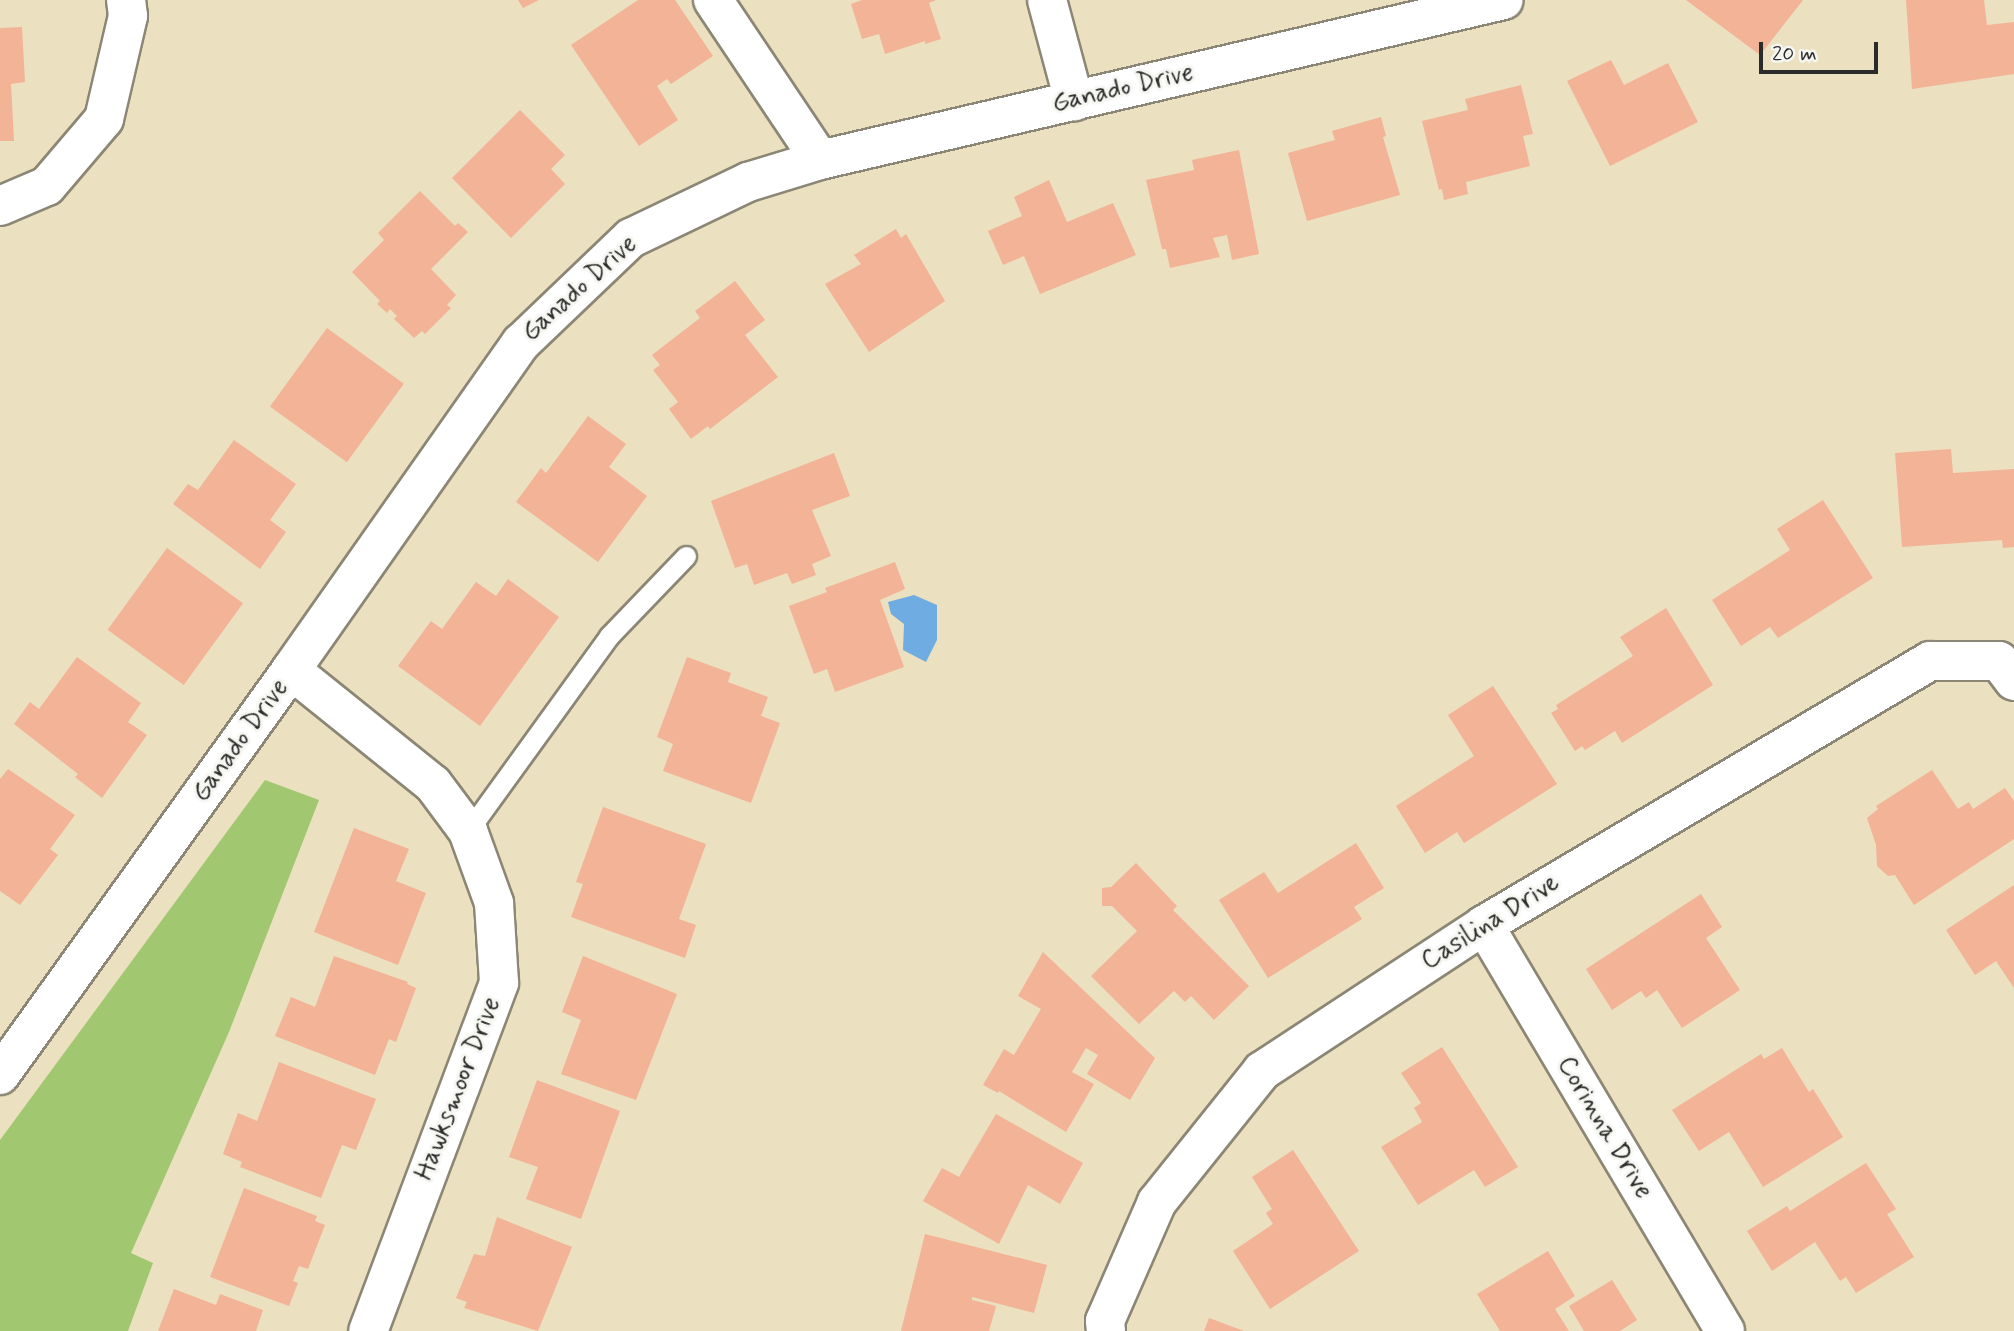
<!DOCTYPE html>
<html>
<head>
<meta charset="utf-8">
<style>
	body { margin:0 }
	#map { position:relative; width:2014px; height:1331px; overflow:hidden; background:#ebe0bf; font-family:Mynerve,sans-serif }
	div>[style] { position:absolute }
	.green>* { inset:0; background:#a2c771 }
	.water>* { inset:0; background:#6face1 }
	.building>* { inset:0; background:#f2b396; transform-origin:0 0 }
	.roads { filter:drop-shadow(2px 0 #8b8675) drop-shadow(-2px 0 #8b8675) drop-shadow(0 2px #8b8675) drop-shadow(0 -2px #8b8675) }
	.service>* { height:19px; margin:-9.5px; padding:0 9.5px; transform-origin:9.5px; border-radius:9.5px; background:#fff }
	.minor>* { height:38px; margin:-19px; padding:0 19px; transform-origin:19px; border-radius:19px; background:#fff }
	span { translate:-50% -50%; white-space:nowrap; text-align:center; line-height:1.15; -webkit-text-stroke:6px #f6f6f2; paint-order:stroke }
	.street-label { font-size:26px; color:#2b2b2b }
	.scale { position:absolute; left:1759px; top:42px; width:119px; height:32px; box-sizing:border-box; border:4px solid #2b2b2b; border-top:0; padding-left:9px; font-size:21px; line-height:24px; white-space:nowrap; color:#2b2b2b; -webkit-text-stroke:5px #f6f6f2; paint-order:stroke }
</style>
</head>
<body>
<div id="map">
	<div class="green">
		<div style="clip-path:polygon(265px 780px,319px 800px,229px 1032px,131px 1253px,153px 1263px,128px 1331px,0 1331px,0 1140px)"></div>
	</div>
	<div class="water">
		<div style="clip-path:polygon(914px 595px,937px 605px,937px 640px,926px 662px,903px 650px,904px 624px,891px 614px,888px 602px)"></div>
	</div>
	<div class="building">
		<div style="clip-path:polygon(518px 0,539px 0,523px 8px)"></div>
		<div style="clip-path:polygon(638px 0,675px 0,713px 56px,671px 84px,667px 79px,657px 86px,678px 120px,639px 146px,571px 45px)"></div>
		<div style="clip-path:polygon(862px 0,936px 0,929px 3px,941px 39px,925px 44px,925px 41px,885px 54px,879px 34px,862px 39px,851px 4px)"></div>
		<div style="clip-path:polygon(1686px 0,1803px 0,1760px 55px)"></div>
		<div style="clip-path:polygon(1906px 0,1984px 0,1987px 25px,2014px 22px,2014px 74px,1912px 89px)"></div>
		<div style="clip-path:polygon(22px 27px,25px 82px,11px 84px,14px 141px,0 141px,0 28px)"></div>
		<div style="clip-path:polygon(1611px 60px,1624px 85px,1668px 63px,1698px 122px,1610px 166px,1567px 81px)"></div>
		<div style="clip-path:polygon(1521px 85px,1533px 134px,1523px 136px,1530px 166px,1466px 182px,1468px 194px,1444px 200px,1442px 189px,1439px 190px,1422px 121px,1468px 110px,1465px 99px)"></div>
		<div style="clip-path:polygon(520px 110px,565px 155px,551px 169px,565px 184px,511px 238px,452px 178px)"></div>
		<div style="clip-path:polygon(1381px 117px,1386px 136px,1383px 137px,1400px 195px,1307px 221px,1288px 153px,1335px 140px,1332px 131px)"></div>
		<div style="clip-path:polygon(1239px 150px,1259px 254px,1232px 260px,1227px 235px,1213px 238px,1220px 257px,1170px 268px,1166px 249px,1162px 249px,1146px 180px,1194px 170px,1192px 160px)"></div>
		<div style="clip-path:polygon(1049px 180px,1067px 222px,1113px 203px,1136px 255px,1040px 294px,1024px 256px,1003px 265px,988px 231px,1022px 216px,1014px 197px)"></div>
		<div style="clip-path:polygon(420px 191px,455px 226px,458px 223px,468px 232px,431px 269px,456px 295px,447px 305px,451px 308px,425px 334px,422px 331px,414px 338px,394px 319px,397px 316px,390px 309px,387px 313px,377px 304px,380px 301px,352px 272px,384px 240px,378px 233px)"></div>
		<div style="clip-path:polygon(896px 229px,901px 238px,906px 234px,945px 301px,869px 352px,825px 284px,861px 264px,854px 255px)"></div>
		<div style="clip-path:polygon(735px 281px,765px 320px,745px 335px,778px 377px,710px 429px,708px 426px,691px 439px,669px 409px,678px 402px,653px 370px,660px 365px,652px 355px,700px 318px,695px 311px)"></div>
		<div style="left:327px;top:328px;width:95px;height:97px;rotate:36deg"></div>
		<div style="clip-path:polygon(588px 416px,626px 444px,609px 467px,647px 496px,598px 562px,516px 502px,541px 468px,546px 473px)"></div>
		<div style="clip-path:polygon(234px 440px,296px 484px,270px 520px,286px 532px,260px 569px,173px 504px,188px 484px,198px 490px)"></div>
		<div style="clip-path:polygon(1951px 449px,1953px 473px,2014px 469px,2014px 547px,2003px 548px,2002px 540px,1902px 547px,1895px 453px)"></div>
		<div style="clip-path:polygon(834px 453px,850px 496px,812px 510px,831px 556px,812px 564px,816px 575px,792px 584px,787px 573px,754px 585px,747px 564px,735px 568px,711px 501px)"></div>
		<div style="clip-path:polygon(1823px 500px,1873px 578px,1778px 638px,1770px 627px,1741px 646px,1712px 600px,1790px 550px,1777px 529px)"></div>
		<div style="left:167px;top:548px;width:94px;height:101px;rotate:36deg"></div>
		<div style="clip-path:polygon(895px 562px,905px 589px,880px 600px,904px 667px,835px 692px,827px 669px,814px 674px,789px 606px,827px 592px,825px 588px)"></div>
		<div style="clip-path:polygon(508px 579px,559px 617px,480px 726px,398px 666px,431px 621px,442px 629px,476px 582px,496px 596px)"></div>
		<div style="clip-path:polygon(1666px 608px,1713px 685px,1622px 743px,1615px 731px,1585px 750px,1582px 746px,1575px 751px,1551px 713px,1558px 709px,1556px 705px,1633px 656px,1620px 637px)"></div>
		<div style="clip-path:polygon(77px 657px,141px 703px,128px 722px,147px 735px,102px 798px,75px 777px,78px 774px,14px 724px,30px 702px,39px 709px)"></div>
		<div style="clip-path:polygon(687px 657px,731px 673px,728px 682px,768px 697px,761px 716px,780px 723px,751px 803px,663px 771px,673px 744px,657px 737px)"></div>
		<div style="clip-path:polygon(1493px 686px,1557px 784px,1464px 843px,1457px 832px,1425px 853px,1396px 806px,1474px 756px,1448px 715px)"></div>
		<div style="clip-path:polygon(8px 769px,75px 815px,50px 849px,58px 855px,20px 905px,0 891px,0 779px)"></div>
		<div style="clip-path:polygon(1932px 770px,1958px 809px,1969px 802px,1973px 809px,2005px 788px,2014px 801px,2014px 839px,1914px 905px,1895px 875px,1888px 876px,1877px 866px,1876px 845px,1867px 818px,1878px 809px,1876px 806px)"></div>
		<div style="clip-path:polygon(603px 807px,706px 844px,679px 919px,696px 925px,685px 958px,571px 917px,583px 884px,576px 882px)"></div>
		<div style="clip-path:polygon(354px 828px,409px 849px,396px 881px,426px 893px,398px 965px,314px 932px)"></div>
		<div style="clip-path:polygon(1356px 843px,1384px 888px,1354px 907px,1362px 919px,1268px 978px,1219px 900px,1264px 872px,1278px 893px)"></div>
		<div style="clip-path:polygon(1136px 863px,1177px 906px,1173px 910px,1249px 986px,1214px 1020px,1191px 996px,1185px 1002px,1174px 991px,1139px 1024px,1091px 976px,1137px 931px,1112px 906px,1102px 906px,1102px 888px,1111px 887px)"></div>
		<div style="clip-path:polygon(2014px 885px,2014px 988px,1996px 961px,1975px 975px,1946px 930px)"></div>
		<div style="clip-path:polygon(1701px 894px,1722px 927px,1706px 938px,1740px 990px,1682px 1028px,1657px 990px,1646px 998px,1641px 991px,1612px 1010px,1586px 969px)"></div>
		<div style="clip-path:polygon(1043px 952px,1155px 1058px,1130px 1100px,1087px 1074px,1098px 1055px,1086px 1048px,1072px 1072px,1094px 1084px,1066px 1132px,999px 1091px,998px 1093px,983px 1085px,1004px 1049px,1014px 1055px,1041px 1009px,1018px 996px)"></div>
		<div style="clip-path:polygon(334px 956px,408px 982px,407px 984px,416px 988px,396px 1042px,389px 1039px,375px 1075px,275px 1036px,291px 997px,315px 1007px)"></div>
		<div style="clip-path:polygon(583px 956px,677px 994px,636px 1100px,561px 1074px,581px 1020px,562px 1012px)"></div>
		<div style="clip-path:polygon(1442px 1047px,1518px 1167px,1485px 1187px,1474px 1170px,1418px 1205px,1381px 1147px,1422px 1122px,1414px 1108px,1421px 1103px,1401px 1073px)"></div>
		<div style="clip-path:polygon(1782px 1048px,1809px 1092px,1813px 1089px,1843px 1137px,1763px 1187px,1729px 1132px,1699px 1151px,1672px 1110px,1761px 1054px,1764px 1059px)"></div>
		<div style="clip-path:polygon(279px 1062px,376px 1099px,356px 1150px,342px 1145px,321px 1198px,240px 1167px,242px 1162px,223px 1154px,238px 1113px,257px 1121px)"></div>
		<div style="clip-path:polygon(537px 1080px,620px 1111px,581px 1219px,526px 1199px,538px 1167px,509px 1157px)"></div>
		<div style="clip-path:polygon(996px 1114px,1083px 1163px,1060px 1204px,1028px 1185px,999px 1244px,923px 1201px,942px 1168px,959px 1177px)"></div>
		<div style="clip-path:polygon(1293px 1150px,1359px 1251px,1270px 1309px,1233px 1251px,1273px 1224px,1266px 1213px,1272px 1209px,1252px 1177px)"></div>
		<div style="clip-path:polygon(1866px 1163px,1896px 1209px,1887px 1214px,1914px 1257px,1856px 1293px,1846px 1277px,1840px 1281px,1815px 1242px,1772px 1271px,1747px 1231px,1787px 1206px,1790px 1211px)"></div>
		<div style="clip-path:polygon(244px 1188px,317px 1216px,315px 1221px,325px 1225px,308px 1269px,299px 1266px,293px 1281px,298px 1283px,289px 1306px,210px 1277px)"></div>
		<div style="clip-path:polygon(497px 1217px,572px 1247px,538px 1331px,464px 1308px,467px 1302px,456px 1298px,474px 1254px,485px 1256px)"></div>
		<div style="clip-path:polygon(925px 1234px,1047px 1265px,1034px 1313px,972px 1297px,972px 1300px,996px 1306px,989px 1331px,901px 1331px)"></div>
		<div style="clip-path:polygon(1548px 1251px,1575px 1296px,1555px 1309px,1569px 1331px,1500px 1331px,1477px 1294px)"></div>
		<div style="clip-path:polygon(1612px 1280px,1637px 1320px,1620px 1331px,1584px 1331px,1569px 1306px)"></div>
		<div style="clip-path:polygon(174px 1289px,216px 1305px,220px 1294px,263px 1310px,256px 1331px,158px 1331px)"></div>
		<div style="clip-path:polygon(1209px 1318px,1244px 1331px,1204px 1331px)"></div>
	</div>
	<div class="roads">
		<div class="service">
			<div style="left:468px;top:831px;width:241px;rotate:-54.1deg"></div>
			<div style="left:609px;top:636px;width:111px;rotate:-46.1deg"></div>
		</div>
		<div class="minor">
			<div style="left:713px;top:0;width:192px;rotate:56.2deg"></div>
			<div style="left:1047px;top:0;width:105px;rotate:75deg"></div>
			<div style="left:0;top:206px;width:51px;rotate:-23.1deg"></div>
			<div style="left:47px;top:186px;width:88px;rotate:-49.6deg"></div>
			<div style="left:104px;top:119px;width:106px;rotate:-76.9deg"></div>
			<div style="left:128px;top:16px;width:16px;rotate:-97deg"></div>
			<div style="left:291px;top:670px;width:182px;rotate:38.8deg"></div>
			<div style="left:433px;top:784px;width:59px;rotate:53.3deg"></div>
			<div style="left:468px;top:831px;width:77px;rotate:70.1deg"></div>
			<div style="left:494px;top:903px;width:80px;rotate:86.4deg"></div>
			<div style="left:499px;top:983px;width:372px;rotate:110.6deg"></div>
			<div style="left:1484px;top:925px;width:472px;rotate:59.3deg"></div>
			<div style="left:0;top:1075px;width:499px;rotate:-54.3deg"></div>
			<div style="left:291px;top:670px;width:400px;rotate:-54.9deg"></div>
			<div style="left:521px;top:343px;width:152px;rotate:-43.7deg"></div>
			<div style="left:631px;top:238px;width:130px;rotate:-25.6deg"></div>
			<div style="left:748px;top:182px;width:75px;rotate:-17deg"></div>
			<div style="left:820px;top:160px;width:702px;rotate:-13.17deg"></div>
			<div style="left:1106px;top:1331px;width:10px;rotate:-96deg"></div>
			<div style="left:1105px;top:1321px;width:130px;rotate:-66.4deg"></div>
			<div style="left:1157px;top:1202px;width:168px;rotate:-51.3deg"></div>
			<div style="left:1262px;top:1071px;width:266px;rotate:-33.3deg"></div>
			<div style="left:1484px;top:925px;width:518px;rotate:-30.62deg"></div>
			<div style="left:1930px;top:661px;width:69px"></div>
			<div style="left:1999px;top:661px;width:25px;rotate:53deg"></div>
		</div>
	</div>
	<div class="street-label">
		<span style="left:1123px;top:89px;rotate:-13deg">Ganado Drive</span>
		<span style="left:580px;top:289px;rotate:-42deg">Ganado Drive</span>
		<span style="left:241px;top:741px;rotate:-54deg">Ganado Drive</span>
		<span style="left:1491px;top:923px;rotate:-32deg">Casilina Drive</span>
		<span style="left:459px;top:1089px;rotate:-69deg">Hawksmoor Drive</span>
		<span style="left:1604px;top:1128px;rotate:59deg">Corinna Drive</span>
	</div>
	<div class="scale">20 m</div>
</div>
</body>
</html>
